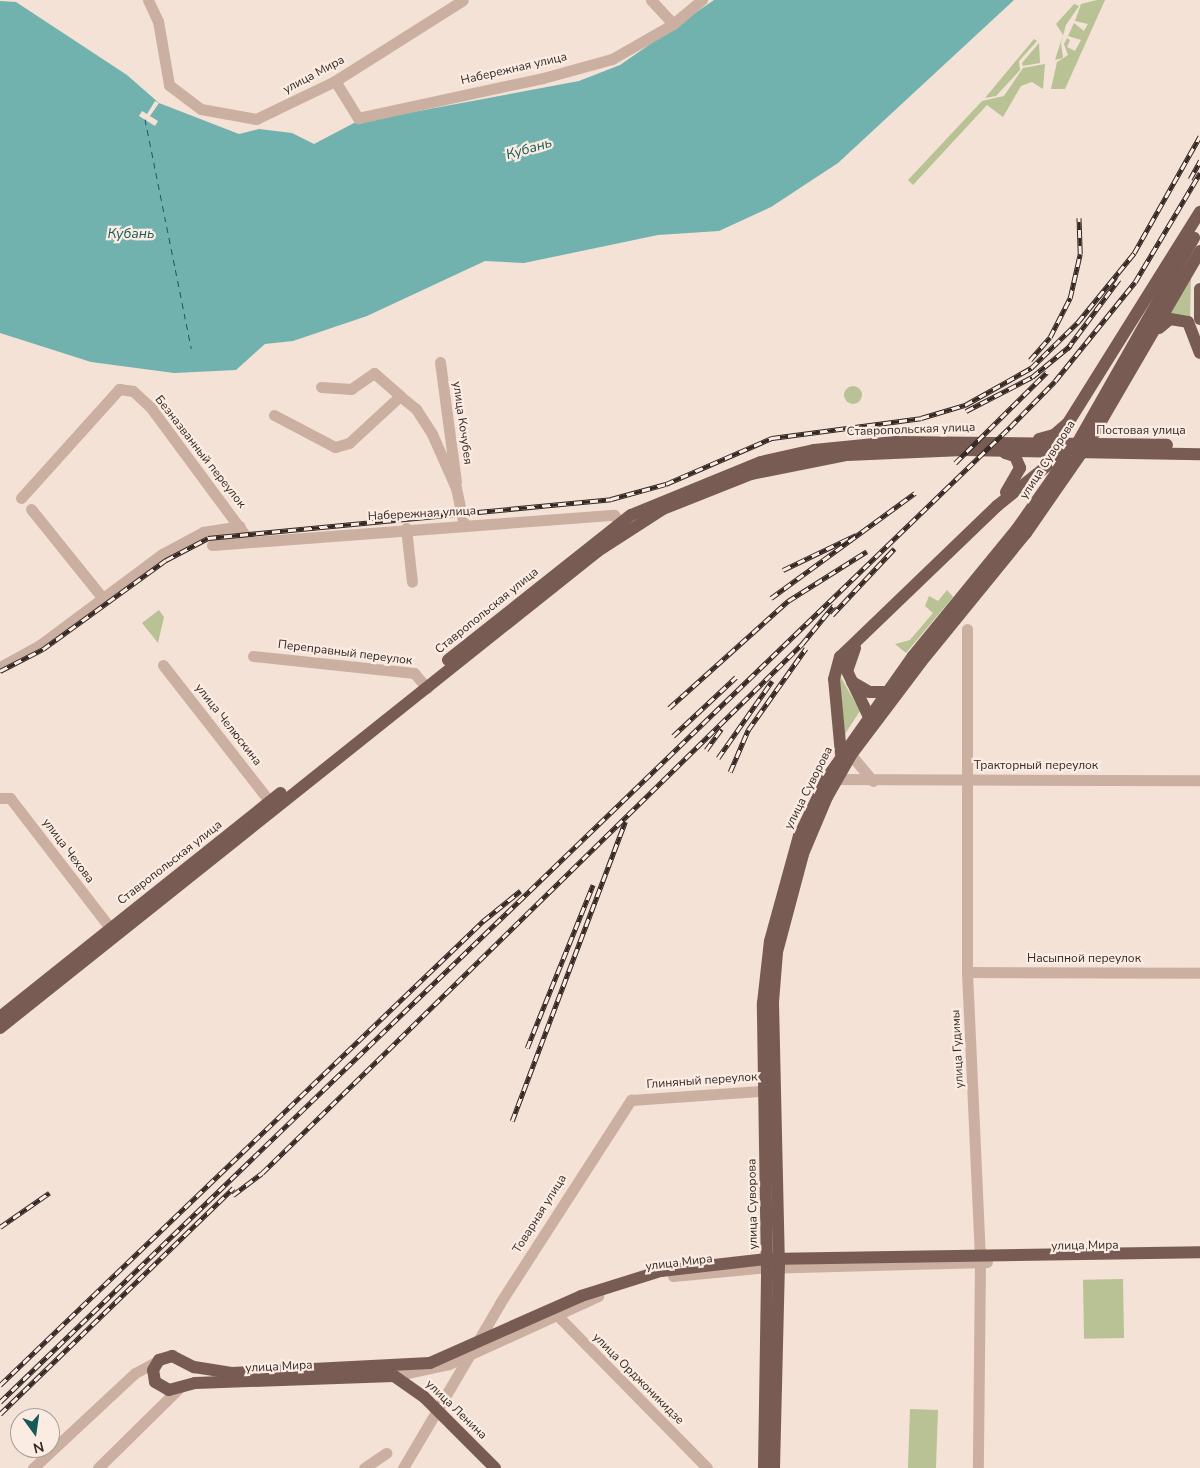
<!DOCTYPE html>
<html>
<head>
<meta charset="utf-8">
<style>
	body { margin:0 }
	#map { position:relative; width:1200px; height:1468px; overflow:hidden; background:#f3e2d5; font-family:"Nunito Sans",sans-serif }
	div>[style] { position:absolute }
	.green>* { inset:0; background:#b8c295; transform-origin:0 0 }
	.round { border-radius:50% }
	.water>* { inset:0; background:#72b2ae }
	.pier>* { inset:0; background:#f3e2d5 }
	.ferry>* { height:1px; margin-top:-0.5px; transform-origin:0; background:repeating-linear-gradient(90deg,#175956 0 6px,transparent 0 11px) }
	.minor>* { height:11px; margin:-5.5px; padding:0 5.5px; transform-origin:5.5px; border-radius:5.5px; background:#cbb0a1 }
	.major>* { height:12px; margin:-6px; padding:0 6px; transform-origin:6px; border-radius:6px; background:#785c54 }
	.rail>* { height:4.5px; margin-top:-2.25px; transform-origin:0; background:repeating-linear-gradient(90deg,#faece2 0 8px,#352824 0 16px); box-sizing:border-box; border-block:1px solid #352824 }
	.major-bridge>* { height:12px; margin:-6px; padding:0 6px; transform-origin:6px; border-radius:6px; background:#785c54 }
	span { translate:-50% -50%; white-space:nowrap; text-align:center; line-height:1.15; -webkit-text-stroke:4.5px #faece2; paint-order:stroke }
	.street-label { font-size:12px; color:#352824 }
	.water-label { font-size:14px; color:#175956; font-style:italic }
	.north { position:absolute; left:10px; top:1408px; width:50px; height:50px; box-sizing:border-box; background:#faece2; border:1px solid #ab9e96; border-radius:50%; rotate:166deg; font-size:14px; font-weight:700; line-height:20px; text-align:center; color:#352824 }
	.north::after { content:''; display:block; margin:auto; width:18px; height:22px; background:#175956; clip-path:polygon(50% 0,100% 100%,50% 72%,0 100%) }
</style>
</head>
<body>
<div id="map">
	<div class="green">
		<div style="clip-path:polygon(1097px 0,1105px 0,1065px 89px,1051px 89px,1057px 62px,1068px 55px,1064px 44px,1067px 38px,1070px 40px,1067px 47px,1075px 51px,1081px 40px,1068px 36px,1074px 23px,1084px 31px,1088px 24px,1075px 21px,1081px 4px)"></div>
		<div style="clip-path:polygon(1074px 4px,1079px 6px,1066px 25px,1061px 43px,1063px 58px,1055px 60px,1063px 35px,1056px 24px)"></div>
		<div style="clip-path:polygon(1034px 39px,1037px 41px,1019px 61px,1020px 70px,996px 96px,985px 98px)"></div>
		<div style="clip-path:polygon(1039px 43px,1040px 63px,1023px 66px,1022px 63px)"></div>
		<div style="clip-path:polygon(1045px 64px,1043px 89px,1032px 82px,1021px 86px,1003px 117px,987px 105px,913px 185px,908px 180px,982px 101px,1004px 96px,1023px 68px)"></div>
		<div style="clip-path:polygon(1191px 277px,1190px 320px,1168px 316px)"></div>
		<div class="round" style="left:844px;top:386px;width:18px;height:18px"></div>
		<div style="clip-path:polygon(947px 590px,953px 597px,906px 653px,895px 644px,910px 640px,933px 613px,925px 606px,929px 596px,938px 601px)"></div>
		<div style="clip-path:polygon(159px 610px,164px 617px,158px 643px,142px 623px)"></div>
		<div style="clip-path:polygon(839px 674px,860px 711px,845px 734px)"></div>
		<div style="left:1123px;top:1279px;width:59px;height:40px;rotate:89deg"></div>
		<div style="left:910px;top:1409px;width:28px;height:59px;rotate:2deg"></div>
	</div>
	<div class="water">
		<div style="clip-path:polygon(714px 0,1014px 0,838px 163px,771px 207px,719px 231px,658px 235px,524px 263px,485px 261px,367px 316px,293px 341px,265px 344px,236px 370px,174px 373px,91px 362px,0 333px,0 1px,16px 2px,127px 75px,159px 103px,239px 134px,259px 129px,292px 133px,314px 144px,354px 123px,579px 81px,620px 65px)"></div>
	</div>
	<div class="pier">
		<div style="clip-path:polygon(155px 101px,159px 103px,150px 116px,158px 121px,155px 126px,139px 116px,142px 111px,147px 114px)"></div>
	</div>
	<div class="ferry">
		<div style="left:145px;top:119px;width:234px;rotate:78.6deg"></div>
	</div>
	<div class="minor">
		<div style="left:148px;top:0;width:23px;rotate:65deg"></div>
		<div style="left:158px;top:21px;width:65px;rotate:80.2deg"></div>
		<div style="left:169px;top:85px;width:40px;rotate:37deg"></div>
		<div style="left:201px;top:109px;width:56px;rotate:10.3deg"></div>
		<div style="left:256px;top:119px;width:88px;rotate:-25.7deg"></div>
		<div style="left:335px;top:81px;width:151px;rotate:-32.3deg"></div>
		<div style="left:651px;top:0;width:33px;rotate:47deg"></div>
		<div style="left:335px;top:81px;width:44px;rotate:58.1deg"></div>
		<div style="left:358px;top:118px;width:189px;rotate:-12.2deg"></div>
		<div style="left:543px;top:78px;width:72px;rotate:-15.4deg"></div>
		<div style="left:612px;top:59px;width:70px;rotate:-29.8deg"></div>
		<div style="left:673px;top:24px;width:38px;rotate:-40deg"></div>
		<div style="left:440px;top:362px;width:121px;rotate:82.4deg"></div>
		<div style="left:321px;top:387px;width:30px;rotate:4deg"></div>
		<div style="left:351px;top:389px;width:28px;rotate:-35deg"></div>
		<div style="left:374px;top:373px;width:35px;rotate:41deg"></div>
		<div style="left:274px;top:415px;width:69px;rotate:27.7deg"></div>
		<div style="left:335px;top:447px;width:15px;rotate:-16deg"></div>
		<div style="left:349px;top:443px;width:69px;rotate:-42.7deg"></div>
		<div style="left:400px;top:396px;width:21px;rotate:39deg"></div>
		<div style="left:416px;top:409px;width:30px;rotate:57deg"></div>
		<div style="left:432px;top:434px;width:59px;rotate:66deg"></div>
		<div style="left:456px;top:488px;width:39px;rotate:78deg"></div>
		<div style="left:21px;top:498px;width:147px;rotate:-48deg"></div>
		<div style="left:119px;top:389px;width:14px;rotate:8deg"></div>
		<div style="left:133px;top:391px;width:25px;rotate:43deg"></div>
		<div style="left:151px;top:408px;width:163px;rotate:53.5deg"></div>
		<div style="left:31px;top:509px;width:112px;rotate:51.2deg"></div>
		<div style="left:406px;top:528px;width:54px;rotate:83.7deg"></div>
		<div style="left:212px;top:545px;width:403px;rotate:-4.3deg"></div>
		<div style="left:614px;top:515px;width:18px;rotate:52deg"></div>
		<div style="left:967px;top:629px;width:343px;rotate:90deg"></div>
		<div style="left:967px;top:972px;width:290px;rotate:87.4deg"></div>
		<div style="left:980px;top:1262px;width:206px;rotate:90.6deg"></div>
		<div style="left:253px;top:656px;width:162px;rotate:6deg"></div>
		<div style="left:414px;top:673px;width:20px;rotate:49deg"></div>
		<div style="left:163px;top:665px;width:174px;rotate:52deg"></div>
		<div style="left:0;top:667px;width:46px;rotate:-28.8deg"></div>
		<div style="left:40px;top:645px;width:152px;rotate:-36.7deg"></div>
		<div style="left:162px;top:554px;width:47px;rotate:-28.2deg"></div>
		<div style="left:203px;top:532px;width:37px;rotate:-9deg"></div>
		<div style="left:851px;top:755px;width:34px;rotate:50deg"></div>
		<div style="left:828px;top:779px;width:372px;rotate:0.2deg"></div>
		<div style="left:0;top:798px;width:10px"></div>
		<div style="left:10px;top:798px;width:164px;rotate:52.4deg"></div>
		<div style="left:967px;top:972px;width:233px;rotate:0.2deg"></div>
		<div style="left:673px;top:1276px;width:85px;rotate:-5.4deg"></div>
		<div style="left:758px;top:1268px;width:229px;rotate:-1.5deg"></div>
		<div style="left:552px;top:1310px;width:221px;rotate:45.5deg"></div>
		<div style="left:394px;top:1376px;width:56px;rotate:-12.3deg"></div>
		<div style="left:449px;top:1364px;width:164px;rotate:-24.5deg"></div>
		<div style="left:33px;top:1468px;width:139px;rotate:-43deg"></div>
		<div style="left:135px;top:1373px;width:27px;rotate:-28deg"></div>
		<div style="left:98px;top:1468px;width:115px;rotate:-44.6deg"></div>
		<div style="left:364px;top:1468px;width:27px;rotate:-34deg"></div>
		<div style="left:403px;top:1468px;width:191px;rotate:-59.5deg"></div>
		<div style="left:500px;top:1303px;width:242px;rotate:-57.2deg"></div>
		<div style="left:631px;top:1100px;width:142px;rotate:-4deg"></div>
	</div>
	<div class="major">
		<div style="left:1200px;top:289px;width:30px;rotate:90deg"></div>
		<div style="left:1159px;top:328px;width:14px;rotate:-39deg"></div>
		<div style="left:1170px;top:319px;width:18px;rotate:9deg"></div>
		<div style="left:1188px;top:322px;width:33px;rotate:69deg"></div>
		<div style="left:1039px;top:439px;width:16px;rotate:-15deg"></div>
		<div style="left:1054px;top:435px;width:18px;rotate:-41deg"></div>
		<div style="left:1068px;top:423px;width:249px;rotate:-58deg"></div>
		<div style="left:1078px;top:442px;width:235px;rotate:-60.4deg"></div>
		<div style="left:1089px;top:442px;width:221px;rotate:-59.8deg"></div>
		<div style="left:1005px;top:453px;width:10px;rotate:17deg"></div>
		<div style="left:1015px;top:456px;width:13px;rotate:67deg"></div>
		<div style="left:1020px;top:468px;width:28px;rotate:120deg"></div>
		<div style="left:855px;top:648px;width:24px;rotate:109deg"></div>
		<div style="left:847px;top:671px;width:55px;rotate:64.4deg"></div>
		<div style="left:448px;top:660px;width:233px;rotate:-38.4deg"></div>
		<div style="left:631px;top:515px;width:140px;rotate:-22.2deg"></div>
		<div style="left:761px;top:462px;width:54px;rotate:-12.8deg"></div>
		<div style="left:814px;top:450px;width:81px;rotate:-5.6deg"></div>
		<div style="left:895px;top:442px;width:272px;rotate:0.6deg"></div>
		<div style="left:852px;top:682px;width:20px;rotate:30deg"></div>
		<div style="left:869px;top:692px;width:16px"></div>
		<div style="left:841px;top:754px;width:75px;rotate:-95.3deg"></div>
		<div style="left:834px;top:679px;width:23px;rotate:-75deg"></div>
		<div style="left:840px;top:657px;width:218px;rotate:-43.9deg"></div>
		<div style="left:997px;top:506px;width:83px;rotate:-38.7deg"></div>
		<div style="left:0;top:1017px;width:359px;rotate:-38.6deg"></div>
		<div style="left:0;top:1028px;width:765px;rotate:-38.58deg"></div>
		<div style="left:598px;top:551px;width:77px;rotate:-32.9deg"></div>
		<div style="left:663px;top:509px;width:95px;rotate:-21.7deg"></div>
		<div style="left:751px;top:474px;width:98px;rotate:-11.2deg"></div>
		<div style="left:847px;top:455px;width:116px;rotate:-2.5deg"></div>
		<div style="left:963px;top:450px;width:237px;rotate:1deg"></div>
		<div style="left:495px;top:1468px;width:100px;rotate:-135deg"></div>
		<div style="left:424px;top:1397px;width:37px;rotate:-145deg"></div>
		<div style="left:394px;top:1376px;width:199px;rotate:178deg"></div>
		<div style="left:195px;top:1383px;width:27px;rotate:165deg"></div>
		<div style="left:169px;top:1390px;width:16px;rotate:-150deg"></div>
		<div style="left:155px;top:1382px;width:12px;rotate:-99deg"></div>
		<div style="left:153px;top:1370px;width:12px;rotate:-59deg"></div>
		<div style="left:159px;top:1360px;width:14px;rotate:-17deg"></div>
		<div style="left:172px;top:1356px;width:25px;rotate:27deg"></div>
		<div style="left:194px;top:1367px;width:38px;rotate:9deg"></div>
		<div style="left:232px;top:1373px;width:198px;rotate:-2.9deg"></div>
		<div style="left:430px;top:1363px;width:165px;rotate:-23.9deg"></div>
		<div style="left:581px;top:1296px;width:84px;rotate:-17.4deg"></div>
		<div style="left:661px;top:1271px;width:107px;rotate:-6.5deg"></div>
		<div style="left:767px;top:1259px;width:433px;rotate:-0.9deg"></div>
		<div style="left:764px;top:1468px;width:196px;rotate:-89.1deg"></div>
		<div style="left:767px;top:1272px;width:269px;rotate:-90.9deg"></div>
		<div style="left:763px;top:1003px;width:62px;rotate:-83.6deg"></div>
		<div style="left:770px;top:941px;width:109px;rotate:-74.6deg"></div>
		<div style="left:799px;top:836px;width:64px;rotate:-64.2deg"></div>
		<div style="left:827px;top:778px;width:149px;rotate:-54.8deg"></div>
		<div style="left:774px;top:1468px;width:201px;rotate:-88.6deg"></div>
		<div style="left:779px;top:1267px;width:265px;rotate:-91.3deg"></div>
		<div style="left:773px;top:1002px;width:50px;rotate:-85.4deg"></div>
		<div style="left:777px;top:952px;width:101px;rotate:-75.1deg"></div>
		<div style="left:803px;top:854px;width:62px;rotate:-67.2deg"></div>
		<div style="left:827px;top:797px;width:48px;rotate:-60.3deg"></div>
		<div style="left:851px;top:755px;width:116px;rotate:-53deg"></div>
	</div>
	<div class="rail">
		<div style="left:1190px;top:179px;width:21px;rotate:-61deg"></div>
		<div style="left:1067px;top:349px;width:87px;rotate:-53.4deg"></div>
		<div style="left:1030px;top:360px;width:30px;rotate:-49deg"></div>
		<div style="left:1050px;top:337px;width:44px;rotate:-62.9deg"></div>
		<div style="left:1070px;top:298px;width:45px;rotate:-77.2deg"></div>
		<div style="left:1080px;top:254px;width:36px;rotate:-92deg"></div>
		<div style="left:966px;top:411px;width:74px;rotate:-27.3deg"></div>
		<div style="left:1032px;top:377px;width:50px;rotate:-39.4deg"></div>
		<div style="left:955px;top:463px;width:129px;rotate:-44.7deg"></div>
		<div style="left:783px;top:570px;width:81px;rotate:-25.6deg"></div>
		<div style="left:771px;top:598px;width:178px;rotate:-36.1deg"></div>
		<div style="left:832px;top:615px;width:91px;rotate:-46.8deg"></div>
		<div style="left:0;top:671px;width:48px;rotate:-27.1deg"></div>
		<div style="left:43px;top:649px;width:152px;rotate:-35.9deg"></div>
		<div style="left:166px;top:560px;width:47px;rotate:-27.6deg"></div>
		<div style="left:208px;top:538px;width:405px;rotate:-5.5deg"></div>
		<div style="left:611px;top:499px;width:57px;rotate:-15.3deg"></div>
		<div style="left:666px;top:484px;width:116px;rotate:-23.5deg"></div>
		<div style="left:772px;top:438px;width:150px;rotate:-7.6deg"></div>
		<div style="left:921px;top:418px;width:46px;rotate:-16.5deg"></div>
		<div style="left:965px;top:405px;width:76px;rotate:-29.3deg"></div>
		<div style="left:1031px;top:368px;width:66px;rotate:-44.4deg"></div>
		<div style="left:1078px;top:322px;width:89px;rotate:-50.9deg"></div>
		<div style="left:1134px;top:253px;width:134px;rotate:-60.6deg"></div>
		<div style="left:669px;top:708px;width:160px;rotate:-42deg"></div>
		<div style="left:788px;top:601px;width:93px;rotate:-32.3deg"></div>
		<div style="left:673px;top:736px;width:86px;rotate:-43.1deg"></div>
		<div style="left:706px;top:750px;width:26px;rotate:-54deg"></div>
		<div style="left:718px;top:758px;width:94px;rotate:-55deg"></div>
		<div style="left:730px;top:772px;width:46px;rotate:-66.8deg"></div>
		<div style="left:748px;top:730px;width:100px;rotate:-54.7deg"></div>
		<div style="left:527px;top:1048px;width:176px;rotate:-68deg"></div>
		<div style="left:512px;top:1121px;width:320px;rotate:-69.3deg"></div>
		<div style="left:233px;top:1195px;width:36px;rotate:-37deg"></div>
		<div style="left:262px;top:1173px;width:176px;rotate:-44.3deg"></div>
		<div style="left:388px;top:1050px;width:580px;rotate:-44.44deg"></div>
		<div style="left:802px;top:644px;width:50px;rotate:-50.6deg"></div>
		<div style="left:0;top:1227px;width:60px;rotate:-34.8deg"></div>
		<div style="left:0;top:1385px;width:670px;rotate:-43.85deg"></div>
		<div style="left:483px;top:921px;width:48px;rotate:-39deg"></div>
		<div style="left:0;top:1402px;width:1404px;rotate:-43.99deg"></div>
		<div style="left:1010px;top:427px;width:64px;rotate:-45.6deg"></div>
		<div style="left:1055px;top:381px;width:127px;rotate:-51.1deg"></div>
		<div style="left:1135px;top:282px;width:127px;rotate:-59.2deg"></div>
		<div style="left:0;top:1414px;width:325px;rotate:-44.1deg"></div>
	</div>
	<div class="major-bridge">
		<div style="left:913px;top:656px;width:164px;rotate:-50.7deg"></div>
		<div style="left:1017px;top:529px;width:106px;rotate:-55deg"></div>
		<div style="left:921px;top:662px;width:166px;rotate:-50.9deg"></div>
		<div style="left:1026px;top:533px;width:111px;rotate:-55.3deg"></div>
	</div>
	<div class="street-label">
		<span style="left:514px;top:69px;rotate:-13deg">Набережная улица</span>
		<span style="left:314px;top:75px;rotate:-28deg">улица Мира</span>
		<span style="left:462px;top:423px;rotate:82deg">улица Кочубея</span>
		<span style="left:911px;top:430px;rotate:-2deg">Ставропольская улица</span>
		<span style="left:1141px;top:431px">Постовая улица</span>
		<span style="left:200px;top:452px;rotate:52deg">Безназванный переулок</span>
		<span style="left:1048px;top:460px;rotate:-57deg">улица Суворова</span>
		<span style="left:422px;top:514px;rotate:-3deg">Набережная улица</span>
		<span style="left:487px;top:611px;rotate:-39deg">Ставропольская улица</span>
		<span style="left:345px;top:653px;rotate:7deg">Переправный переулок</span>
		<span style="left:228px;top:725px;rotate:52deg">улица Челюскина</span>
		<span style="left:1036px;top:766px">Тракторный переулок</span>
		<span style="left:809px;top:788px;rotate:-63deg">улица Суворова</span>
		<span style="left:68px;top:851px;rotate:53deg">улица Чехова</span>
		<span style="left:170px;top:863px;rotate:-38deg">Ставропольская улица</span>
		<span style="left:1084px;top:959px">Насыпной переулок</span>
		<span style="left:958px;top:1049px;rotate:-93deg">улица Гудимы</span>
		<span style="left:702px;top:1081px;rotate:-4deg">Глиняный переулок</span>
		<span style="left:753px;top:1204px;rotate:-91deg">улица Суворова</span>
		<span style="left:540px;top:1214px;rotate:-58deg">Товарная улица</span>
		<span style="left:1085px;top:1246px;rotate:-1deg">улица Мира</span>
		<span style="left:679px;top:1263px;rotate:-7deg">улица Мира</span>
		<span style="left:279px;top:1367px;rotate:-3deg">улица Мира</span>
		<span style="left:638px;top:1379px;rotate:45deg">улица Орджоникидзе</span>
		<span style="left:456px;top:1410px;rotate:44deg">улица Ленина</span>
	</div>
	<div class="water-label">
		<span style="left:529px;top:149px;rotate:-16deg">Кубань</span>
		<span style="left:131px;top:234px">Кубань</span>
	</div>
	<div class="north">N</div>
</div>
</body>
</html>
